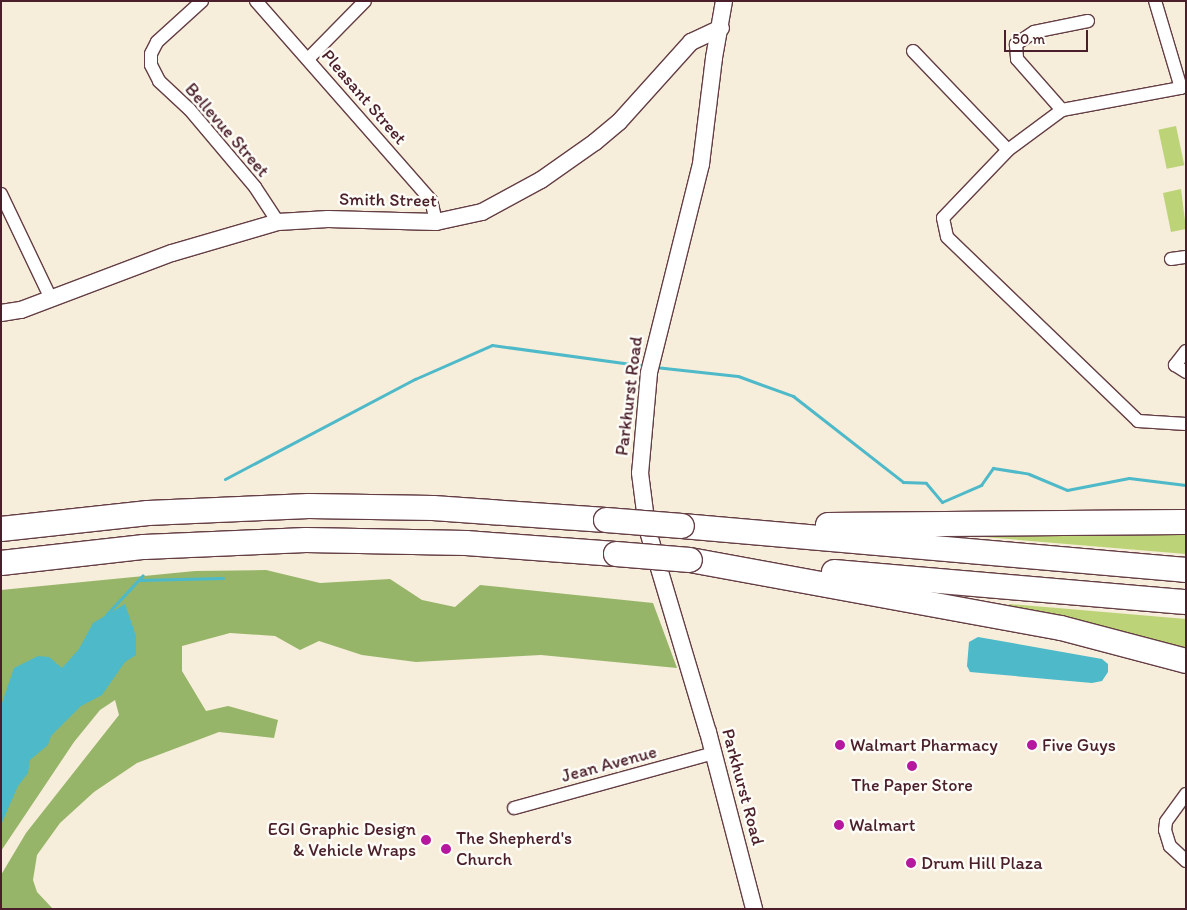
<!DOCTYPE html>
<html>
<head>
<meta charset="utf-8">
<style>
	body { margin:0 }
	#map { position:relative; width:1187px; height:910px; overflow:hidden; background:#f6edda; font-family:Itim,sans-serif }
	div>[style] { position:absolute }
	.green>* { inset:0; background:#bdd377; transform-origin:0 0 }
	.forest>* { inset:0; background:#96b568 }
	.water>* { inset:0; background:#4db9c9 }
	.stream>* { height:3px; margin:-1.5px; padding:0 1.5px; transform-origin:1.5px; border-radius:1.5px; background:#4db9c9 }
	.roads { filter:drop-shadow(1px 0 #643e45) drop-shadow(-1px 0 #643e45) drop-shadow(0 1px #643e45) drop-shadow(0 -1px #643e45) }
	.minor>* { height:12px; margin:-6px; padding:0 6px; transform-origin:6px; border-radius:6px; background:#fff }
	.tertiary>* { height:16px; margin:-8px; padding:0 8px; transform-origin:8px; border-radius:8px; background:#fff }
	.motorway>* { height:24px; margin:-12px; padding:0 12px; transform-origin:12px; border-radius:12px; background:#fff }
	.bridges { filter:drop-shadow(1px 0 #643e45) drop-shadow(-1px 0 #643e45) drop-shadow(0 1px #643e45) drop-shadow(0 -1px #643e45) }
	.motorway-bridge>* { height:24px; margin:-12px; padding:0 12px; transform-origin:12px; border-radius:12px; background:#fff }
	.dots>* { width:14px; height:14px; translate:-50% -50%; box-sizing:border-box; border:2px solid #fdfcf7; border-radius:50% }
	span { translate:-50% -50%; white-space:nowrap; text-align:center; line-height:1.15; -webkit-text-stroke:5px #fdfcf7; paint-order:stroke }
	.street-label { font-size:18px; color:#4a1f2b }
	.poi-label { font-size:18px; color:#4a1f2b }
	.left { translate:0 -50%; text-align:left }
	.right { translate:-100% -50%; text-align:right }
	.frame { position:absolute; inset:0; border:2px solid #4a1f2b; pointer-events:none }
	.scale { position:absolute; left:1004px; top:30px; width:84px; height:22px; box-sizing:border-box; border:2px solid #4a1f2b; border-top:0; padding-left:6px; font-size:15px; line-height:18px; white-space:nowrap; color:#4a1f2b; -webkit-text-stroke:4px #fdfcf7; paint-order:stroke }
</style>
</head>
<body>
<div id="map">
	<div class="green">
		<div style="left:1176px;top:126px;width:40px;height:18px;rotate:78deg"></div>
		<div style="clip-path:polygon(1181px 189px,1186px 229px,1171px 232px,1163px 193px)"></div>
		<div style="clip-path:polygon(1186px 531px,1186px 554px,961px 535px)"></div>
		<div style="clip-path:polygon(1009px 604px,1186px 619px,1186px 650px,1008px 609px)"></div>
	</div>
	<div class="forest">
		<div style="clip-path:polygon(266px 570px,320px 583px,390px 579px,422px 600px,455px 607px,480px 585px,653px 603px,677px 668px,541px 655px,416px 662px,362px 655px,319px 641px,300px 650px,275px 636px,230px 633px,182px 646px,182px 671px,206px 711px,228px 706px,278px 720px,274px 738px,219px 732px,137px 763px,94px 792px,60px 823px,37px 855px,33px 880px,37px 892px,53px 909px,1px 909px,1px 875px,26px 833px,119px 715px,115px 700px,100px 710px,74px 742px,1px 851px,1px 590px,195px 571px)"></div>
	</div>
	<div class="water">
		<div style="clip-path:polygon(125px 604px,136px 636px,136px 655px,125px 662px,102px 695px,81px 706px,51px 736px,48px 745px,30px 760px,28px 773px,18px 786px,1px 825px,1px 706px,14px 668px,38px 656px,49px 657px,62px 668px,79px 649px,93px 623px)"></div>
		<div style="clip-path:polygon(978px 637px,1102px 659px,1108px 664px,1108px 672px,1102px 681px,1092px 683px,970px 672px,967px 666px,969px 642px)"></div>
	</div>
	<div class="stream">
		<div style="left:655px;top:367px;width:83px;rotate:6.2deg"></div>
		<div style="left:738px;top:376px;width:59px;rotate:20deg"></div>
		<div style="left:793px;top:396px;width:140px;rotate:38deg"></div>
		<div style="left:903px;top:482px;width:23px;rotate:2deg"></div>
		<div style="left:926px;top:483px;width:25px;rotate:50deg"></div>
		<div style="left:942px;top:502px;width:43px;rotate:-23.6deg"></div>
		<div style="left:981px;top:485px;width:21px;rotate:-55deg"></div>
		<div style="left:993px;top:468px;width:36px;rotate:9deg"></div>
		<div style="left:1029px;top:474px;width:41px;rotate:22.8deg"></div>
		<div style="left:1067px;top:490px;width:63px;rotate:-11deg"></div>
		<div style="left:1129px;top:478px;width:57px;rotate:7deg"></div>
		<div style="left:225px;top:479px;width:215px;rotate:-27.8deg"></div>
		<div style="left:415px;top:379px;width:84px;rotate:-23.8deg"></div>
		<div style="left:492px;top:345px;width:155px;rotate:7.8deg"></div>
		<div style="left:139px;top:580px;width:84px;rotate:-1.4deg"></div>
		<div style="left:106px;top:615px;width:54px;rotate:-47.2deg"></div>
	</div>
	<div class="roads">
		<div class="minor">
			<div style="left:202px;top:1px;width:61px;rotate:137.7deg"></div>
			<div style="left:157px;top:42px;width:13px;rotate:117deg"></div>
			<div style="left:151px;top:54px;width:11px;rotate:90deg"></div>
			<div style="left:151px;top:65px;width:18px;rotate:63deg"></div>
			<div style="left:159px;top:81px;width:42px;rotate:43.1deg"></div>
			<div style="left:190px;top:110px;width:101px;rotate:49.8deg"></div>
			<div style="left:255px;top:187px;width:42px;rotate:56.7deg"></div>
			<div style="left:256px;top:1px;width:265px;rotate:48.7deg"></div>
			<div style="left:431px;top:200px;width:23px;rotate:77deg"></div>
			<div style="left:1088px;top:21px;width:55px;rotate:168.5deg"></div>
			<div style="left:1034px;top:32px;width:22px;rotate:146deg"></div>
			<div style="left:1016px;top:44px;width:15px;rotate:86deg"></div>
			<div style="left:1017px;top:59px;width:68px;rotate:48.6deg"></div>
			<div style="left:1062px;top:110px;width:121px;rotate:-10.5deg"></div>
			<div style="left:1181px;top:88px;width:91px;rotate:-106.6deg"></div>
			<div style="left:913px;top:51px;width:137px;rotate:46.2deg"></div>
			<div style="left:1008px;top:150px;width:67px;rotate:-36.5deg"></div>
			<div style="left:308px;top:59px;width:81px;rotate:-45.5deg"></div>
			<div style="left:1008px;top:150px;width:94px;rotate:133.7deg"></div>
			<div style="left:943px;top:218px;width:19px;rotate:78deg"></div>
			<div style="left:947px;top:237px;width:265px;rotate:43.9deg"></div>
			<div style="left:1138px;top:421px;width:48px;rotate:3.6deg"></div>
			<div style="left:1px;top:194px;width:116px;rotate:64.5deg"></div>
			<div style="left:1171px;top:259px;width:15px;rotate:-8deg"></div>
			<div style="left:1186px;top:351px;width:18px;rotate:128deg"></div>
			<div style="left:1175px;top:365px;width:13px;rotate:32deg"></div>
			<div style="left:1186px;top:794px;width:34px;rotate:126deg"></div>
			<div style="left:1166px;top:822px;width:8px;rotate:97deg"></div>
			<div style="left:1165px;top:830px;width:17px;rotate:73deg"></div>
			<div style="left:1170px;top:846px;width:22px;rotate:43deg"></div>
			<div style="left:514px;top:808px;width:207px;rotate:-15.4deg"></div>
		</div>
		<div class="tertiary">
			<div style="left:724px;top:1px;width:58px;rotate:100deg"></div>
			<div style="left:714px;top:58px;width:107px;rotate:97deg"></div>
			<div style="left:701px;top:164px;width:215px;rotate:104deg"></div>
			<div style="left:649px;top:373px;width:100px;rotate:95.1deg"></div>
			<div style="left:640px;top:473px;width:55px;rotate:82.7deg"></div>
			<div style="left:647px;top:528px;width:213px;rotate:73.4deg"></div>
			<div style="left:708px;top:732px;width:183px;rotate:75.4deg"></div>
			<div style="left:1px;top:313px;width:20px;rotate:-9deg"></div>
			<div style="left:21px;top:310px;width:161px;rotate:-20.7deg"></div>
			<div style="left:172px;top:253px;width:110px;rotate:-16.3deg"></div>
			<div style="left:278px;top:222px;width:50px;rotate:-3.4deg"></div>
			<div style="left:328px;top:219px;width:108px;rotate:1.6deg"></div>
			<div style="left:436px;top:222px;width:47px;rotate:-12.3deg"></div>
			<div style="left:482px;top:212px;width:67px;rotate:-28.5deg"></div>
			<div style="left:541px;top:180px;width:66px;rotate:-35.1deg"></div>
			<div style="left:595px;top:142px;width:31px;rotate:-40deg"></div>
			<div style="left:619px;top:122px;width:108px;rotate:-48deg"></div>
			<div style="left:691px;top:42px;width:33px;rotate:-25deg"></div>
		</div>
		<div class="motorway">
			<div style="left:828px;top:525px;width:358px;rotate:-0.5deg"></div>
			<div style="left:682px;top:526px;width:506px;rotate:4.99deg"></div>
			<div style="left:1px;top:529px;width:148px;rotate:-6.2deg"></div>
			<div style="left:148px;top:513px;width:161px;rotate:-2.5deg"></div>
			<div style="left:309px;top:506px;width:124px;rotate:0.9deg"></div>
			<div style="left:433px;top:508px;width:173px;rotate:4deg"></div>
			<div style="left:690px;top:560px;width:377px;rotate:10.4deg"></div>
			<div style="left:1061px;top:628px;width:129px;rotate:14.8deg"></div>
			<div style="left:1px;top:563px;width:144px;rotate:-6.4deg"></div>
			<div style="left:144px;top:547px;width:162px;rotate:-2.5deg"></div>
			<div style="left:306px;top:540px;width:160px;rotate:1.1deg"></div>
			<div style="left:466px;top:543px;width:150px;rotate:4.2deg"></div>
			<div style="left:834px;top:572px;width:353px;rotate:4.9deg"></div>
		</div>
	</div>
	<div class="bridges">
		<div class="motorway-bridge">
			<div style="left:606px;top:520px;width:76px;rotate:4.5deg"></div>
			<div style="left:616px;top:554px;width:74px;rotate:4.6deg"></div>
		</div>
	</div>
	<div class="dots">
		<div style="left:840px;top:745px;background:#b5179e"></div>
		<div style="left:1032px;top:745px;background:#b5179e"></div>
		<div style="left:912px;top:766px;background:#b5179e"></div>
		<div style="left:839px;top:825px;background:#b5179e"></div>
		<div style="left:426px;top:840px;background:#b5179e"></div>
		<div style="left:446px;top:849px;background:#b5179e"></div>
		<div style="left:911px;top:863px;background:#b5179e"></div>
	</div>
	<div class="street-label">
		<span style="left:364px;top:97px;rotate:49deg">Pleasant Street</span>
		<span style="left:227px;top:130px;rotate:49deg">Bellevue Street</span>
		<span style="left:388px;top:200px;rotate:1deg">Smith Street</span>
		<span style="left:629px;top:396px;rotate:-83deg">Parkhurst Road</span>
		<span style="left:609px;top:764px;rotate:-15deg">Jean Avenue</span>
		<span style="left:743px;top:787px;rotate:75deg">Parkhurst Road</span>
	</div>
	<div class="poi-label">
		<span class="left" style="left:850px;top:745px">Walmart Pharmacy</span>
		<span class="left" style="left:1042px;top:745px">Five Guys</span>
		<span style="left:912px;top:785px">The Paper Store</span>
		<span class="left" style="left:849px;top:825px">Walmart</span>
		<span class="right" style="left:416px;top:840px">EGI Graphic Design<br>&amp; Vehicle Wraps</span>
		<span class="left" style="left:456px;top:849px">The Shepherd's<br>Church</span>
		<span class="left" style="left:921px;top:863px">Drum Hill Plaza</span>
	</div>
	<div class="frame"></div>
	<div class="scale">50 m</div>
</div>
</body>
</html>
